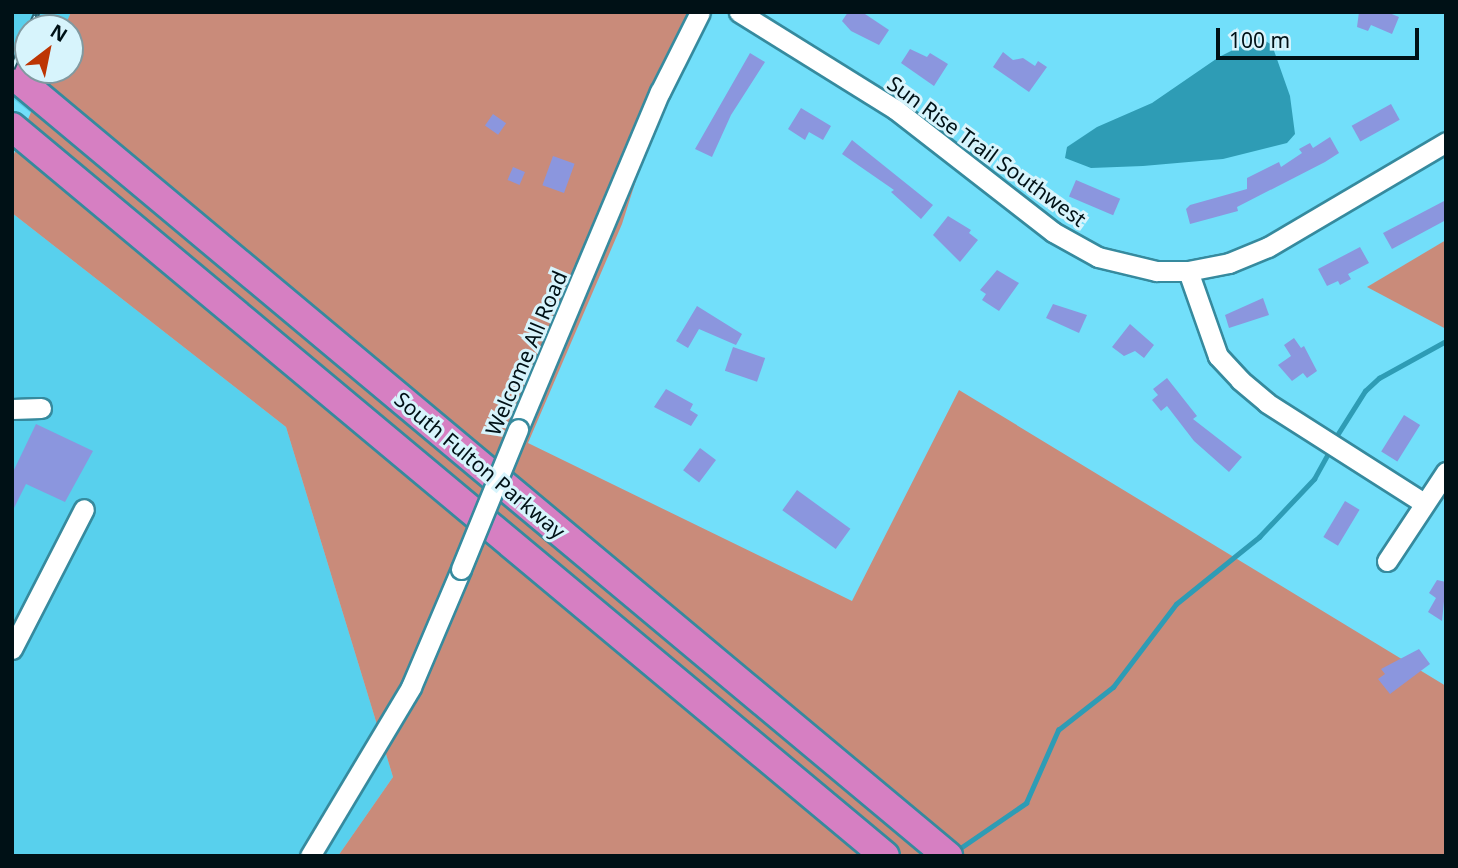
<!DOCTYPE html>
<html>
<head>
<meta charset="utf-8">
<style>
	body { margin:0 }
	#map { position:relative; width:1458px; height:868px; overflow:hidden; background:#72dffa; font-family:"Noto Sans",sans-serif }
	div>[style] { position:absolute }
	.built>* { inset:0; background:#58d0ed }
	.green>* { inset:0; background:#c98b7a }
	.water>* { inset:0; background:#2e9cb5 }
	.stream>* { height:4.5px; margin:-2.25px; padding:0 2.25px; transform-origin:2.25px; border-radius:2.25px; background:#2e9cb5 }
	.building>* { inset:0; background:#8b96de; transform-origin:0 0 }
	.roads { filter:drop-shadow(2px 0 #368a9e) drop-shadow(-2px 0 #368a9e) drop-shadow(0 2px #368a9e) drop-shadow(0 -2px #368a9e) }
	.minor>* { height:19px; margin:-9.5px; padding:0 9.5px; transform-origin:9.5px; border-radius:9.5px; background:#fff }
	.highway>* { height:28px; margin:-14px; padding:0 14px; transform-origin:14px; border-radius:14px; background:#d67fc2 }
	.rail>* { height:7px; margin-top:-3.5px; transform-origin:0; background:repeating-linear-gradient(90deg,#d7f4fc 0 13px,#2e6472 0 26px); box-sizing:border-box; border-block:2px solid #2e6472 }
	.bridges { filter:drop-shadow(2px 0 #368a9e) drop-shadow(-2px 0 #368a9e) drop-shadow(0 2px #368a9e) drop-shadow(0 -2px #368a9e) }
	.minor-bridge>* { height:19px; margin:-9.5px; padding:0 9.5px; transform-origin:9.5px; border-radius:9.5px; background:#fff }
	span { translate:-50% -50%; white-space:nowrap; text-align:center; line-height:1.15; -webkit-text-stroke:6px #d7f4fc; paint-order:stroke }
	.street-label { font-size:21px; color:#001116 }
	.frame { position:absolute; inset:0; border:14px solid #001116; pointer-events:none }
	.north { position:absolute; left:14px; top:14px; width:70px; height:70px; box-sizing:border-box; background:#d7f4fc; border:2px solid #8199a0; border-radius:50%; rotate:32deg; font-size:19px; font-weight:700; line-height:28px; text-align:center; color:#001116 }
	.north::after { content:''; display:block; margin:auto; width:24px; height:32px; background:#bd3503; clip-path:polygon(50% 0,100% 100%,50% 72%,0 100%) }
	.scale { position:absolute; left:1216px; top:28px; width:203px; height:32px; box-sizing:border-box; border:4px solid #001116; border-top:0; padding-left:9px; font-size:21px; line-height:24px; white-space:nowrap; color:#001116; -webkit-text-stroke:5px #d7f4fc; paint-order:stroke }
</style>
</head>
<body>
<div id="map">
	<div class="built">
		<div style="clip-path:polygon(12px 12px,71px 12px,64px 28px,28px 28px,28px 70px,48px 70px,31px 113px,12px 98px)"></div>
		<div style="clip-path:polygon(12px 213px,286px 427px,393px 777px,338px 856px,12px 856px)"></div>
	</div>
	<div class="green">
		<div style="clip-path:polygon(71px 12px,697px 12px,653px 127px,622px 224px,528px 443px,852px 601px,959px 390px,1446px 686px,1446px 856px,338px 856px,393px 777px,286px 427px,12px 213px,12px 159px,48px 70px,70px 70px,70px 28px,64px 28px)"></div>
		<div style="clip-path:polygon(1446px 240px,1446px 329px,1367px 287px)"></div>
	</div>
	<div class="water">
		<div style="clip-path:polygon(1259px 37px,1272px 45px,1290px 96px,1295px 134px,1287px 143px,1223px 159px,1143px 166px,1091px 168px,1065px 158px,1067px 147px,1097px 127px,1152px 103px,1219px 57px)"></div>
	</div>
	<div class="stream">
		<div style="left:1334px;top:440px;width:58px;rotate:-57.7deg"></div>
		<div style="left:1365px;top:391px;width:19px;rotate:-43deg"></div>
		<div style="left:1379px;top:378px;width:77px;rotate:-28.9deg"></div>
		<div style="left:956px;top:851px;width:85px;rotate:-34.4deg"></div>
		<div style="left:1026px;top:803px;width:80px;rotate:-66.3deg"></div>
		<div style="left:1058px;top:730px;width:70px;rotate:-38deg"></div>
		<div style="left:1113px;top:687px;width:104px;rotate:-52.8deg"></div>
		<div style="left:1176px;top:604px;width:107px;rotate:-38.9deg"></div>
		<div style="left:1259px;top:537px;width:80px;rotate:-46.5deg"></div>
		<div style="left:1314px;top:479px;width:35px;rotate:-61deg"></div>
	</div>
	<div class="building">
		<div style="clip-path:polygon(848px 12px,862px 12px,889px 30px,879px 45px,851px 31px,842px 21px)"></div>
		<div style="clip-path:polygon(1359px 12px,1387px 12px,1399px 17px,1392px 34px,1371px 25px,1368px 31px,1357px 27px)"></div>
		<div style="clip-path:polygon(910px 49px,927px 57px,930px 53px,948px 64px,934px 86px,901px 63px)"></div>
		<div style="clip-path:polygon(1003px 52px,1013px 60px,1023px 58px,1035px 66px,1038px 61px,1047px 67px,1029px 92px,993px 67px)"></div>
		<div style="clip-path:polygon(750px 53px,765px 62px,731px 115px,712px 157px,695px 149px)"></div>
		<div style="left:1391px;top:104px;width:18px;height:45px;rotate:61deg"></div>
		<div style="clip-path:polygon(801px 108px,831px 126px,823px 140px,809px 132px,805px 140px,788px 129px)"></div>
		<div style="left:493px;top:114px;width:16px;height:14px;rotate:35deg"></div>
		<div style="clip-path:polygon(1330px 137px,1339px 153px,1325px 162px,1237px 207px,1238px 211px,1190px 224px,1186px 209px,1190px 205px,1247px 189px,1247px 178px,1279px 162px,1281px 167px,1302px 153px,1299px 149px,1310px 143px,1313px 148px)"></div>
		<div style="clip-path:polygon(852px 140px,933px 205px,921px 219px,891px 192px,894px 190px,842px 154px)"></div>
		<div style="left:553px;top:156px;width:23px;height:31px;rotate:20deg"></div>
		<div style="left:513px;top:167px;width:13px;height:14px;rotate:23deg"></div>
		<div style="left:1076px;top:180px;width:48px;height:18px;rotate:23deg"></div>
		<div style="clip-path:polygon(1446px 200px,1446px 220px,1392px 249px,1383px 233px)"></div>
		<div style="clip-path:polygon(948px 216px,971px 230px,969px 233px,978px 240px,960px 262px,933px 235px)"></div>
		<div style="clip-path:polygon(1360px 247px,1369px 263px,1348px 274px,1351px 279px,1340px 285px,1338px 281px,1327px 286px,1318px 269px)"></div>
		<div style="clip-path:polygon(997px 270px,1019px 283px,999px 311px,982px 300px,986px 294px,980px 290px)"></div>
		<div style="clip-path:polygon(1263px 298px,1269px 315px,1229px 328px,1225px 315px)"></div>
		<div style="clip-path:polygon(1053px 304px,1087px 315px,1079px 333px,1046px 318px)"></div>
		<div style="clip-path:polygon(697px 306px,742px 334px,736px 345px,699px 329px,688px 348px,676px 341px)"></div>
		<div style="clip-path:polygon(1130px 324px,1154px 345px,1144px 358px,1135px 351px,1124px 356px,1112px 347px)"></div>
		<div style="clip-path:polygon(1294px 338px,1301px 348px,1304px 346px,1317px 371px,1307px 378px,1303px 373px,1292px 381px,1278px 365px,1291px 356px,1284px 345px)"></div>
		<div style="left:733px;top:347px;width:34px;height:25px;rotate:19deg"></div>
		<div style="clip-path:polygon(1167px 378px,1197px 416px,1193px 419px,1242px 457px,1229px 472px,1194px 441px,1167px 406px,1161px 411px,1152px 400px,1158px 395px,1153px 389px)"></div>
		<div style="clip-path:polygon(666px 389px,693px 404px,690px 410px,698px 415px,691px 426px,654px 407px)"></div>
		<div style="left:1404px;top:415px;width:19px;height:43px;rotate:32deg"></div>
		<div style="clip-path:polygon(36px 424px,93px 451px,65px 502px,26px 484px,12px 512px,12px 474px)"></div>
		<div style="left:700px;top:448px;width:20px;height:28px;rotate:37deg"></div>
		<div style="left:797px;top:490px;width:66px;height:25px;rotate:36deg"></div>
		<div style="left:1345px;top:501px;width:17px;height:42px;rotate:31deg"></div>
		<div style="clip-path:polygon(1437px 580px,1446px 582px,1442px 621px,1428px 612px,1436px 598px,1429px 593px)"></div>
		<div style="clip-path:polygon(1419px 649px,1430px 664px,1390px 694px,1378px 679px,1385px 674px,1381px 669px)"></div>
	</div>
	<div class="roads">
		<div class="minor">
			<div style="left:739px;top:12px;width:184px;rotate:31.9deg"></div>
			<div style="left:895px;top:109px;width:200px;rotate:37.9deg"></div>
			<div style="left:1053px;top:232px;width:51px;rotate:29.1deg"></div>
			<div style="left:1098px;top:257px;width:60px;rotate:13.6deg"></div>
			<div style="left:1156px;top:271px;width:32px"></div>
			<div style="left:1188px;top:271px;width:42px;rotate:-11deg"></div>
			<div style="left:1229px;top:263px;width:42px;rotate:-22.3deg"></div>
			<div style="left:1268px;top:247px;width:207px;rotate:-30.5deg"></div>
			<div style="left:1188px;top:271px;width:90px;rotate:70.6deg"></div>
			<div style="left:1218px;top:356px;width:33px;rotate:47deg"></div>
			<div style="left:1240px;top:380px;width:35px;rotate:40deg"></div>
			<div style="left:1267px;top:403px;width:186px;rotate:32.5deg"></div>
			<div style="left:12px;top:409px;width:29px;rotate:-2deg"></div>
			<div style="left:518px;top:429px;width:366px;rotate:-67.2deg"></div>
			<div style="left:660px;top:92px;width:89px;rotate:-63.4deg"></div>
			<div style="left:1387px;top:561px;width:107px;rotate:-56.5deg"></div>
			<div style="left:12px;top:649px;width:157px;rotate:-62.8deg"></div>
			<div style="left:310px;top:856px;width:197px;rotate:-59.1deg"></div>
			<div style="left:411px;top:687px;width:128px;rotate:-67deg"></div>
		</div>
		<div class="highway">
			<div style="left:12px;top:74px;width:1220px;rotate:39.88deg"></div>
			<div style="left:12px;top:127px;width:1137px;rotate:39.86deg"></div>
		</div>
	</div>
	<div class="rail">
		<div style="left:30px;top:28px;width:17px;rotate:-66deg"></div>
		<div style="left:12px;top:68px;width:38px;rotate:-65deg"></div>
	</div>
	<div class="bridges">
		<div class="minor-bridge">
			<div style="left:461px;top:569px;width:151px;rotate:-67.8deg"></div>
		</div>
	</div>
	<div class="street-label">
		<span style="left:987px;top:151px;rotate:36deg">Sun Rise Trail Southwest</span>
		<span style="left:526px;top:353px;rotate:-67deg">Welcome All Road</span>
		<span style="left:480px;top:465px;rotate:40deg">South Fulton Parkway</span>
	</div>
	<div class="frame"></div>
	<div class="north">N</div>
	<div class="scale">100 m</div>
</div>
</body>
</html>
